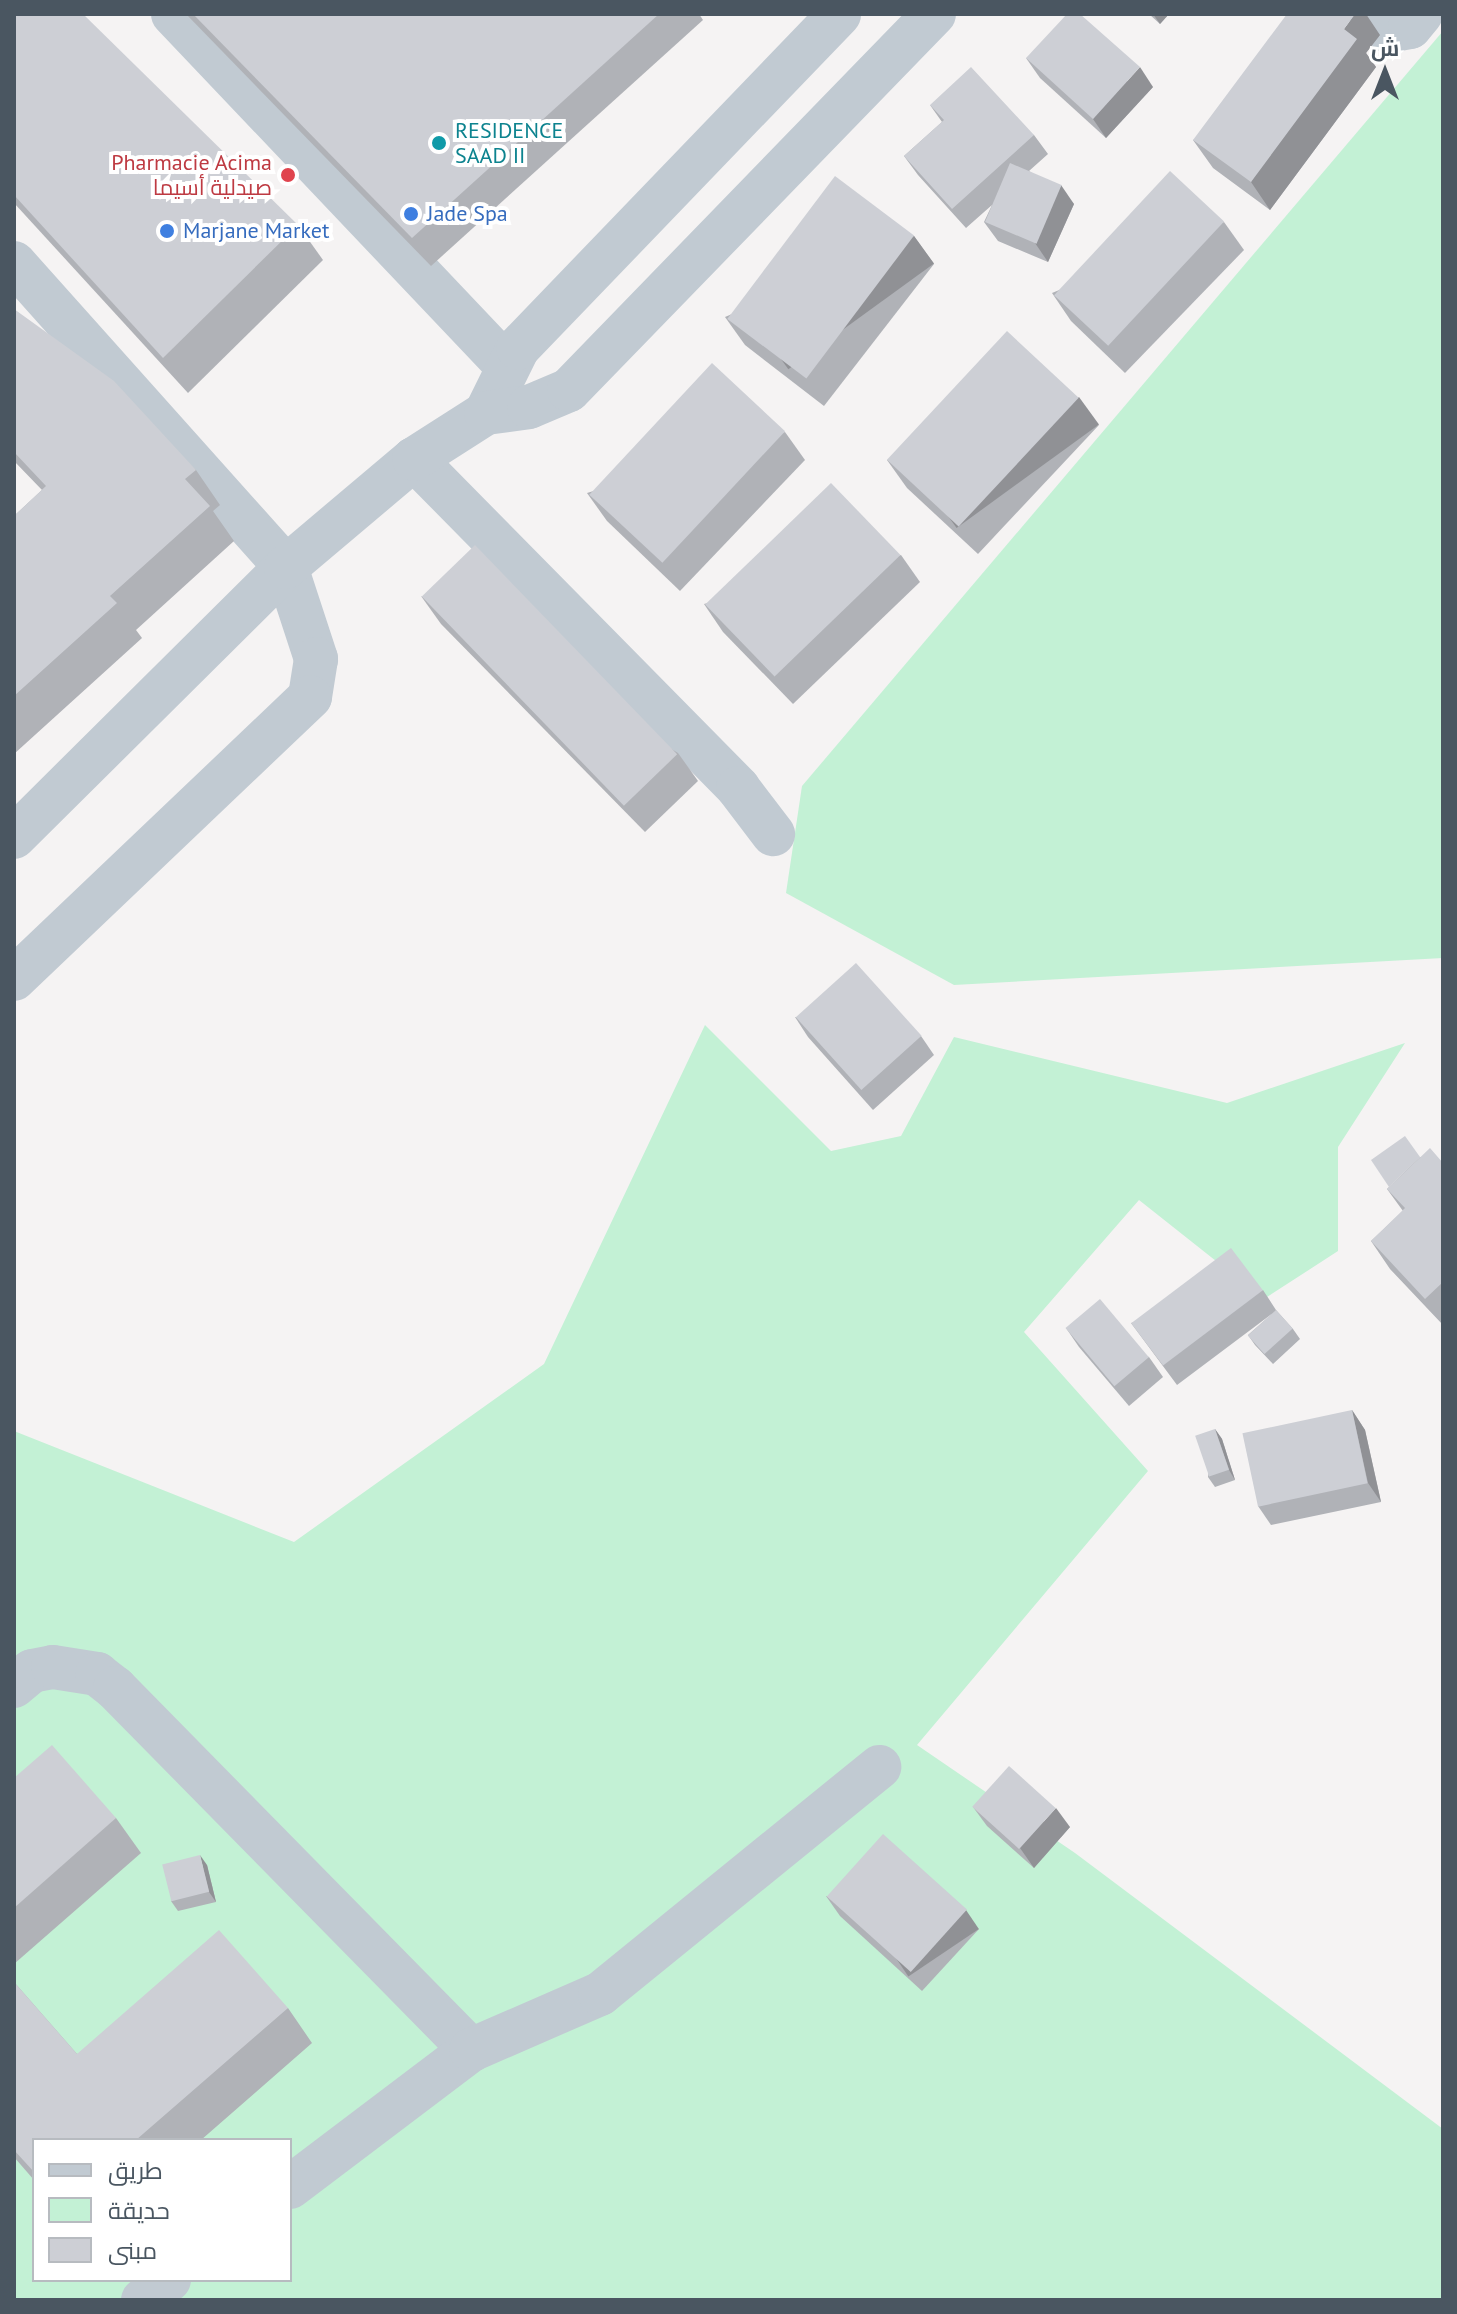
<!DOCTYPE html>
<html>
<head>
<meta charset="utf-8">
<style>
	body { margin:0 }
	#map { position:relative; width:1457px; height:2314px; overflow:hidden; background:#f5f3f3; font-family:"PT Sans",Cairo,sans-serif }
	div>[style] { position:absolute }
	.green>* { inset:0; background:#c3f1d5 }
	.minor>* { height:44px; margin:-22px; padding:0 22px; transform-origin:22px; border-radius:22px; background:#c1cad2 }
	.wall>* { inset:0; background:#b0b2b7 }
	.shaded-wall>* { inset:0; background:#909195; transform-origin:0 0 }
	.building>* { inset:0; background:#cdcfd5; transform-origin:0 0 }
	.dots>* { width:22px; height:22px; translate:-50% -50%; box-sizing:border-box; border:4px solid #fff; border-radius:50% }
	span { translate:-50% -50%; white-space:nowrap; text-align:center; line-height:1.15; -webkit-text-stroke:8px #fff; paint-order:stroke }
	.culture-label { font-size:22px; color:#0d838f }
	.left { translate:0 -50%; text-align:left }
	.health-label { font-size:22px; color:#be3a42 }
	.right { translate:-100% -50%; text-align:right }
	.shop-label { font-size:22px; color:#366cbe }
	.frame { position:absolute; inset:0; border:16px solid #4a5661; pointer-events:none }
	.legend { position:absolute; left:32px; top:2138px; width:260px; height:144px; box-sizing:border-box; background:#fff; border:2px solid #b7bbc0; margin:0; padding:10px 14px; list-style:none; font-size:24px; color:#4a5661 }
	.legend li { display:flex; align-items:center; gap:16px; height:40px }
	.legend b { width:40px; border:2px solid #b7bbc0 }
	.north { position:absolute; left:1345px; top:32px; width:80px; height:80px; -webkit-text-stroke:6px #fff; paint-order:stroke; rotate:0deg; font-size:22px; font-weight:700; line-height:32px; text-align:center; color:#4a5661 }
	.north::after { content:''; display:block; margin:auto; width:28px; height:36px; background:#4a5661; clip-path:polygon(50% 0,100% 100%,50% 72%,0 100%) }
</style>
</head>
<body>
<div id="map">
	<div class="green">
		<div style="clip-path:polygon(1443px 31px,1443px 958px,954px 985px,786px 893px,802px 786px)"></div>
		<div style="clip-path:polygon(evenodd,705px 1025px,831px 1151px,901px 1136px,954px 1037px,1227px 1103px,1405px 1043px,1338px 1147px,1338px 1251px,1264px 1299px,1139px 1200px,1024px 1332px,1148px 1471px,917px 1745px,1075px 1853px,1443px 2129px,1443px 2300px,149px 2300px,144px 2287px,117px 2300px,14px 2300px,14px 1431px,294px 1542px,544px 1364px,705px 1025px,34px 2140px,290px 2140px,290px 2280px,34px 2280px,34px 2140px)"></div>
	</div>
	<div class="minor">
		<div style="left:173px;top:14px;width:484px;rotate:46.5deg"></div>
		<div style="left:1370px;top:14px;width:25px;rotate:43deg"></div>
		<div style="left:1388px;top:31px;width:22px;rotate:-10deg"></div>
		<div style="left:1410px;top:27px;width:17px;rotate:-50deg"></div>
		<div style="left:14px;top:263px;width:408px;rotate:48.2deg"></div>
		<div style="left:286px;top:567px;width:97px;rotate:71.9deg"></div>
		<div style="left:316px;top:659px;width:38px;rotate:99deg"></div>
		<div style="left:310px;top:697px;width:409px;rotate:136.4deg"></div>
		<div style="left:486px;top:413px;width:72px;rotate:-63.8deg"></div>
		<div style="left:518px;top:348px;width:463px;rotate:-46.1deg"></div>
		<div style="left:414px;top:459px;width:462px;rotate:45.4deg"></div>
		<div style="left:738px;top:788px;width:58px;rotate:52.7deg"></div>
		<div style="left:14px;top:837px;width:383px;rotate:-44.8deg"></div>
		<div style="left:286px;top:567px;width:167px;rotate:-40.2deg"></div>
		<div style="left:414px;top:459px;width:85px;rotate:-32.6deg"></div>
		<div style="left:486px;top:413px;width:43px;rotate:-7.9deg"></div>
		<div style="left:529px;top:407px;width:43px;rotate:-23deg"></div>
		<div style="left:569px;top:390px;width:524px;rotate:-45.85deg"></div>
		<div style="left:14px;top:1686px;width:23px;rotate:-40deg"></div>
		<div style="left:32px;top:1671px;width:21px;rotate:-11deg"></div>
		<div style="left:53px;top:1667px;width:45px;rotate:9deg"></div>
		<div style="left:97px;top:1674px;width:23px;rotate:38deg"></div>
		<div style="left:115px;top:1688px;width:508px;rotate:45.48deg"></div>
		<div style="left:290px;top:2187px;width:227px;rotate:-37.1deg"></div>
		<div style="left:471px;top:2050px;width:141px;rotate:-23.5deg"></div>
		<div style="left:600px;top:1994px;width:360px;rotate:-39.1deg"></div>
		<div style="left:143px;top:2300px;width:33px;rotate:-38deg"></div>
	</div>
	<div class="wall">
		<div style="clip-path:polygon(14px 14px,298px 225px,323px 260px,188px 393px,14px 203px)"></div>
		<div style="clip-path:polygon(186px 14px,699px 14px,703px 20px,431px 266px)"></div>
		<div style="clip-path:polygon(1149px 14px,1169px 14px,1160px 24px)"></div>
		<div style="clip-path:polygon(1380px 35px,1366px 53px,1376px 67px,1270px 210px,1213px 168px,1193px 140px)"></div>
		<div style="clip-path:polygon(1026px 58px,1153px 87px,1106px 138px,1040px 78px)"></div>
		<div style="clip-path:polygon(930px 105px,1034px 135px,1048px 154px,1029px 171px,1074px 204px,1048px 262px,998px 241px,984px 222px,992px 205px,966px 228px,918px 175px,904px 156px,942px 122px)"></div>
		<div style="clip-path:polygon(1224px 222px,1244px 250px,1125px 373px,1071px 321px,1052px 293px)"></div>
		<div style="clip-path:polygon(914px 236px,934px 264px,824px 406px,745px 345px,725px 317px)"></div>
		<div style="clip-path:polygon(14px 309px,196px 470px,220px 505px,213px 511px,234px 541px,136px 630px,142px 638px,14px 754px,14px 516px,42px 490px,14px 461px)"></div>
		<div style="clip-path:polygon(1099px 425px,978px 554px,907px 488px,887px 460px)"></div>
		<div style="clip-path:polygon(785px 432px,805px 460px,680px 591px,607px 521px,587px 493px)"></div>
		<div style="clip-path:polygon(901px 555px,920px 582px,793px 704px,723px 632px,704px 604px)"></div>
		<div style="clip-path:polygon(421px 596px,678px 753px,698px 781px,645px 832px,441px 624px)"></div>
		<div style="clip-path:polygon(795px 1017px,921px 1036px,934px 1055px,873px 1110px,808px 1037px)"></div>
		<div style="clip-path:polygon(1420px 1157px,1443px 1163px,1443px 1325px,1390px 1269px,1371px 1241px,1403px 1211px,1387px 1189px)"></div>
		<div style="clip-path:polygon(1263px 1290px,1276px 1310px,1293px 1329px,1300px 1339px,1273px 1364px,1255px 1345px,1248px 1335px,1273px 1313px,1177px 1385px,1131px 1323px)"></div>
		<div style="clip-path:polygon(1066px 1328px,1149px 1357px,1163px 1377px,1129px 1406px,1079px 1347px)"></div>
		<div style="clip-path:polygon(1352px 1410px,1365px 1430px,1381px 1502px,1271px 1525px,1258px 1506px)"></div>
		<div style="clip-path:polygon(1215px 1429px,1222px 1439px,1235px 1480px,1215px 1487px,1208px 1477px)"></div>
		<div style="clip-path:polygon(14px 1778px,116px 1818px,141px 1853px,14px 1964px)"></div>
		<div style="clip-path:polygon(973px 1807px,1070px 1827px,1034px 1868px,987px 1826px)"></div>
		<div style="clip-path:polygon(207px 1865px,216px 1902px,178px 1911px,171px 1901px)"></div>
		<div style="clip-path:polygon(826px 1896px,979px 1929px,922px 1991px,840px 1916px)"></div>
		<div style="clip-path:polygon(14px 1982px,77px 2054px,288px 2008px,312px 2043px,201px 2140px,34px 2140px,34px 2180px,14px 2157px)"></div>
	</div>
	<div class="shaded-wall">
		<div style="clip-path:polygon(1153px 14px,1169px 14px,1160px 24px)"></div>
		<div style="clip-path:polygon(1355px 14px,1366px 14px,1380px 35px,1366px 53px,1376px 67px,1270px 210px,1251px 182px,1344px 29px)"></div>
		<div style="clip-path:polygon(1140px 67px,1153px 87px,1106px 138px,1093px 119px)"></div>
		<div style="clip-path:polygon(1061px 185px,1074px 204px,1048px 262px,1035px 243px)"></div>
		<div style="left:914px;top:236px;width:34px;height:180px;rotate:54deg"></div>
		<div style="left:1079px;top:397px;width:34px;height:176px;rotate:54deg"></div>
		<div style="clip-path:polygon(1352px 1410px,1365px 1430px,1381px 1502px,1368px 1483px)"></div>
		<div style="clip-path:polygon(1215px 1429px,1222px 1439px,1235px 1480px,1229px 1470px)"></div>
		<div style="clip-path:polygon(1056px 1808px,1070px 1827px,1034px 1868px,1020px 1848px)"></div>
		<div style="clip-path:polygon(200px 1855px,207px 1865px,216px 1902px,209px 1892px)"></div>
		<div style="left:966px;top:1910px;width:23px;height:85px;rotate:56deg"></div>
	</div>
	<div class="building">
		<div style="clip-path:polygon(14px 14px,83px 14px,298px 225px,163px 358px,14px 195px)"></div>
		<div style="clip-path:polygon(193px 14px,659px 14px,412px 238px)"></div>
		<div style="clip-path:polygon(1067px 14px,1080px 14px,1140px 67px,1093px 119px,1026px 58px)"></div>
		<div style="clip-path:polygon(1287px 14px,1355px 14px,1344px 29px,1357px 39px,1251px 182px,1193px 140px)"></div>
		<div style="clip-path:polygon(971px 67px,1034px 135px,952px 209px,904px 156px,944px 120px,930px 105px)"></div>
		<div style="left:1010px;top:163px;width:56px;height:64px;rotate:23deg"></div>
		<div style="left:1170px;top:171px;width:74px;height:170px;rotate:43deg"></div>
		<div style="left:835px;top:176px;width:99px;height:179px;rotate:37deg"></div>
		<div style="clip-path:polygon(14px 309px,114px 381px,196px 470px,185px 479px,210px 506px,110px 596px,117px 603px,14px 696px,14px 516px,46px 486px,14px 452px)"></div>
		<div style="left:1007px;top:331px;width:98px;height:176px;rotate:43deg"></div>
		<div style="left:712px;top:363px;width:100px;height:180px;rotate:43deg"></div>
		<div style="left:831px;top:483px;width:100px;height:175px;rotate:46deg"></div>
		<div style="left:475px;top:545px;width:291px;height:74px;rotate:46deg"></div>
		<div style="left:856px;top:963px;width:98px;height:81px;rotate:48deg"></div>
		<div style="clip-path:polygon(1405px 1136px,1420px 1157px,1389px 1187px,1371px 1160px)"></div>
		<div style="clip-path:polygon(1430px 1148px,1443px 1163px,1443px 1282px,1425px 1299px,1371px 1241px,1405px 1208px,1387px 1189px)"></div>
		<div style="left:1231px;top:1248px;width:53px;height:125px;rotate:53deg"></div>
		<div style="left:1100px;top:1299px;width:76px;height:45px;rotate:50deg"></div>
		<div style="left:1276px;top:1310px;width:25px;height:38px;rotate:48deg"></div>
		<div style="left:1352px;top:1410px;width:75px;height:112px;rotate:78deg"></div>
		<div style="left:1215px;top:1429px;width:43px;height:21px;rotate:71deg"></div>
		<div style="clip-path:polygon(52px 1745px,116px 1818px,14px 1908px,14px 1778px)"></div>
		<div style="left:1009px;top:1766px;width:63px;height:55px;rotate:42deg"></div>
		<div style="left:883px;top:1834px;width:113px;height:84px;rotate:42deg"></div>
		<div style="left:200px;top:1855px;width:38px;height:39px;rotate:76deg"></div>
		<div style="clip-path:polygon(219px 1930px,288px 2008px,136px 2140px,34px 2140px,34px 2172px,14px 2150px,14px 1982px,77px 2054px)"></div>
	</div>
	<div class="dots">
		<div style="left:439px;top:143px;background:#0f9aa8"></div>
		<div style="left:288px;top:175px;background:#e0444e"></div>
		<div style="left:411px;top:214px;background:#3f7fe0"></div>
		<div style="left:167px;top:231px;background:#3f7fe0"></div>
	</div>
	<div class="culture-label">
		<span class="left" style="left:455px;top:143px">RESIDENCE<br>SAAD II</span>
	</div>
	<div class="health-label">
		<span class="right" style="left:272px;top:175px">Pharmacie Acima<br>صيدلية أسيما</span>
	</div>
	<div class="shop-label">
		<span class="left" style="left:427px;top:214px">Jade Spa</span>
		<span class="left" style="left:183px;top:231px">Marjane Market</span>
	</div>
	<div class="frame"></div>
	<ul class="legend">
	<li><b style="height:10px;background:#c1cad2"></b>طريق</li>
	<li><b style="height:22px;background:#c3f1d5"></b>حديقة</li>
	<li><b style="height:22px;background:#cdcfd5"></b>مبنى</li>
	</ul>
	<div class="north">ش</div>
</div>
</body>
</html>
